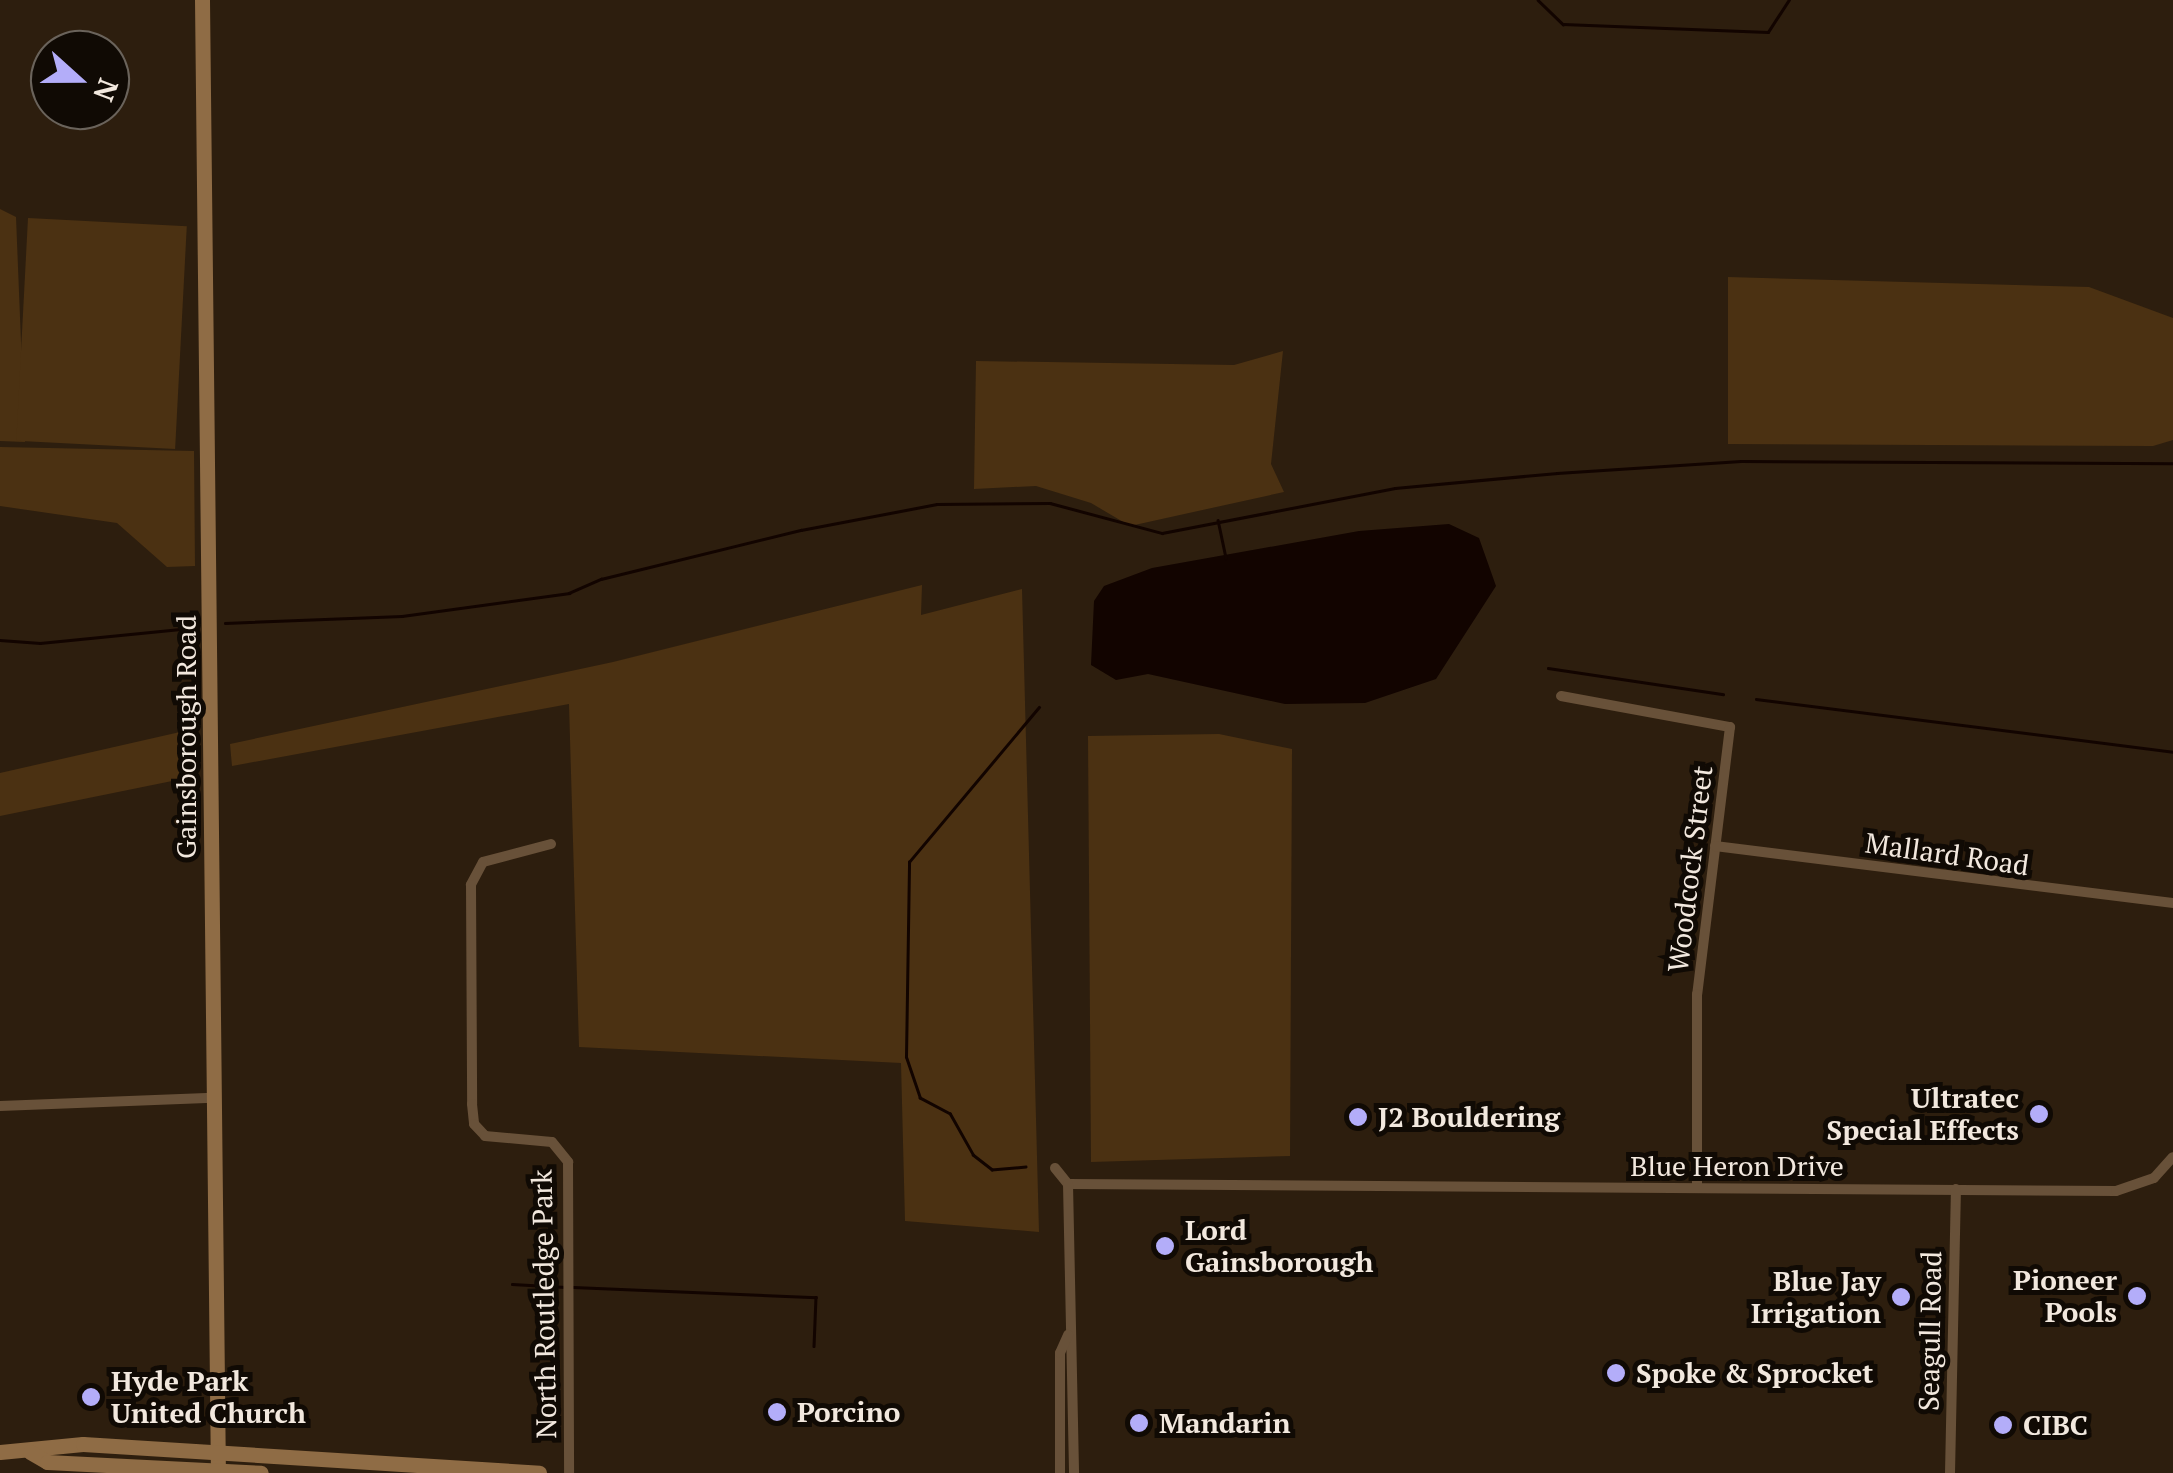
<!DOCTYPE html>
<html>
<head>
<meta charset="utf-8">
<style>
	body { margin:0 }
	#map { position:relative; width:2173px; height:1473px; overflow:hidden; background:#2d1e0e; font-family:"PT Serif",serif }
	div>[style] { position:absolute }
	.green>* { inset:0; background:#4b3112; transform-origin:0 0 }
	.water>* { inset:0; background:#120400 }
	.stream>* { height:2.5px; margin:-1.25px; padding:0 1.25px; transform-origin:1.25px; border-radius:1.25px; background:#120400 }
	.street>* { height:10px; margin:-5px; padding:0 5px; transform-origin:5px; border-radius:5px; background:#685139 }
	.secondary>* { height:15px; margin:-7.5px; padding:0 7.5px; transform-origin:7.5px; border-radius:7.5px; background:#8f6c45 }
	.dots>* { width:28px; height:28px; translate:-50% -50%; box-sizing:border-box; border:5px solid #100a04; border-radius:50% }
	span { translate:-50% -50%; white-space:nowrap; text-align:center; line-height:1.15; -webkit-text-stroke:10px #100a04; paint-order:stroke }
	.street-label { font-size:28px; color:#f2e8de }
	.poi-label { font-size:28px; color:#f2e8de; font-weight:700 }
	.right { translate:-100% -50%; text-align:right }
	.left { translate:0 -50%; text-align:left }
	.north { position:absolute; left:30px; top:30px; width:100px; height:100px; box-sizing:border-box; background:#100a04; border:2px solid #6a635b; border-radius:50%; rotate:111deg; font-size:28px; font-weight:700; line-height:40px; text-align:center; color:#f2e8de }
	.north::after { content:''; display:block; margin:auto; width:35px; height:45px; background:#b3adf9; clip-path:polygon(50% 0,100% 100%,50% 72%,0 100%) }
</style>
</head>
<body>
<div id="map">
	<div class="green">
		<div style="clip-path:polygon(0 209px,16px 217px,25px 442px,0 441px)"></div>
		<div style="left:28px;top:218px;width:159px;height:223px;rotate:3deg"></div>
		<div style="clip-path:polygon(1728px 277px,2089px 287px,2173px 318px,2173px 440px,2153px 446px,1728px 444px)"></div>
		<div style="clip-path:polygon(1283px 351px,1271px 464px,1284px 492px,1130px 526px,1091px 503px,1036px 486px,974px 489px,976px 361px,1234px 365px)"></div>
		<div style="clip-path:polygon(0 447px,194px 451px,195px 566px,167px 567px,117px 523px,0 506px)"></div>
		<div style="clip-path:polygon(922px 585px,921px 615px,1022px 589px,1039px 1232px,905px 1221px,901px 1063px,579px 1047px,569px 704px,232px 766px,230px 744px,613px 662px)"></div>
		<div style="clip-path:polygon(180px 732px,182px 779px,0 816px,0 773px)"></div>
		<div style="clip-path:polygon(1219px 734px,1292px 749px,1290px 1156px,1091px 1162px,1088px 736px)"></div>
	</div>
	<div class="water">
		<div style="clip-path:polygon(1449px 524px,1479px 538px,1496px 586px,1436px 679px,1365px 703px,1285px 704px,1148px 674px,1116px 680px,1091px 665px,1094px 601px,1104px 586px,1152px 568px,1359px 531px)"></div>
	</div>
	<div class="stream">
		<div style="left:1538px;top:0;width:35px;rotate:44deg"></div>
		<div style="left:1563px;top:24px;width:205px;rotate:2.2deg"></div>
		<div style="left:1768px;top:32px;width:38px;rotate:-57deg"></div>
		<div style="left:1218px;top:520px;width:39px;rotate:78deg"></div>
		<div style="left:225px;top:623px;width:177px;rotate:-2.3deg"></div>
		<div style="left:402px;top:616px;width:169px;rotate:-7.8deg"></div>
		<div style="left:569px;top:593px;width:35px;rotate:-24deg"></div>
		<div style="left:601px;top:579px;width:206px;rotate:-13.8deg"></div>
		<div style="left:801px;top:530px;width:138px;rotate:-10.8deg"></div>
		<div style="left:937px;top:504px;width:113px;rotate:-0.5deg"></div>
		<div style="left:1050px;top:503px;width:116px;rotate:15deg"></div>
		<div style="left:1162px;top:533px;width:237px;rotate:-10.9deg"></div>
		<div style="left:1395px;top:488px;width:163px;rotate:-5.3deg"></div>
		<div style="left:1557px;top:473px;width:184px;rotate:-3.7deg"></div>
		<div style="left:1741px;top:461px;width:432px;rotate:0.3deg"></div>
		<div style="left:0;top:640px;width:40px;rotate:4.3deg"></div>
		<div style="left:40px;top:643px;width:151px;rotate:-5.7deg"></div>
		<div style="left:1548px;top:668px;width:177px;rotate:8.5deg"></div>
		<div style="left:1756px;top:699px;width:420px;rotate:7.2deg"></div>
		<div style="left:1026px;top:1167px;width:34px;rotate:175deg"></div>
		<div style="left:992px;top:1170px;width:24px;rotate:-142deg"></div>
		<div style="left:973px;top:1155px;width:47px;rotate:-119.3deg"></div>
		<div style="left:950px;top:1114px;width:34px;rotate:-152deg"></div>
		<div style="left:920px;top:1098px;width:43px;rotate:-108.9deg"></div>
		<div style="left:906px;top:1057px;width:195px;rotate:-89.1deg"></div>
		<div style="left:909px;top:862px;width:202px;rotate:-50deg"></div>
		<div style="left:512px;top:1284px;width:53px;rotate:3.2deg"></div>
		<div style="left:573px;top:1287px;width:243px;rotate:2.4deg"></div>
		<div style="left:816px;top:1297px;width:49px;rotate:92.3deg"></div>
	</div>
	<div class="street">
		<div style="left:1561px;top:696px;width:172px;rotate:10.4deg"></div>
		<div style="left:1730px;top:727px;width:269px;rotate:97deg"></div>
		<div style="left:1697px;top:994px;width:194px;rotate:90deg"></div>
		<div style="left:551px;top:844px;width:70px;rotate:165.2deg"></div>
		<div style="left:483px;top:862px;width:26px;rotate:118deg"></div>
		<div style="left:471px;top:885px;width:219px;rotate:89.7deg"></div>
		<div style="left:472px;top:1104px;width:20px;rotate:84deg"></div>
		<div style="left:474px;top:1124px;width:16px;rotate:47deg"></div>
		<div style="left:485px;top:1136px;width:67px;rotate:5.1deg"></div>
		<div style="left:552px;top:1142px;width:26px;rotate:51deg"></div>
		<div style="left:568px;top:1162px;width:311px;rotate:89.8deg"></div>
		<div style="left:1715px;top:846px;width:462px;rotate:7.1deg"></div>
		<div style="left:0;top:1106px;width:213px;rotate:-2.2deg"></div>
		<div style="left:1055px;top:1168px;width:21px;rotate:51deg"></div>
		<div style="left:1068px;top:1184px;width:1048px;rotate:0.38deg"></div>
		<div style="left:2116px;top:1191px;width:40px;rotate:-18.9deg"></div>
		<div style="left:2154px;top:1178px;width:28px;rotate:-48deg"></div>
		<div style="left:1068px;top:1184px;width:289px;rotate:88.8deg"></div>
		<div style="left:1060px;top:1473px;width:120px;rotate:-90deg"></div>
		<div style="left:1060px;top:1353px;width:20px;rotate:-66deg"></div>
		<div style="left:1950px;top:1473px;width:284px;rotate:-88.8deg"></div>
	</div>
	<div class="secondary">
		<div style="left:202px;top:0;width:1473px;rotate:89.38deg"></div>
		<div style="left:0;top:1452px;width:83px;rotate:-5.5deg"></div>
		<div style="left:83px;top:1444px;width:457px;rotate:3.6deg"></div>
		<div style="left:30px;top:1452px;width:20px;rotate:30deg"></div>
		<div style="left:47px;top:1462px;width:214px;rotate:2.9deg"></div>
	</div>
	<div class="dots">
		<div style="left:2039px;top:1114px;background:#b3adf9"></div>
		<div style="left:1358px;top:1117px;background:#b3adf9"></div>
		<div style="left:1165px;top:1246px;background:#b3adf9"></div>
		<div style="left:2137px;top:1296px;background:#b3adf9"></div>
		<div style="left:1901px;top:1297px;background:#b3adf9"></div>
		<div style="left:1616px;top:1373px;background:#b3adf9"></div>
		<div style="left:91px;top:1397px;background:#b3adf9"></div>
		<div style="left:777px;top:1412px;background:#b3adf9"></div>
		<div style="left:1139px;top:1423px;background:#b3adf9"></div>
		<div style="left:2003px;top:1425px;background:#b3adf9"></div>
	</div>
	<div class="street-label">
		<span style="left:186px;top:737px;rotate:-90deg">Gainsborough Road</span>
		<span style="left:1947px;top:854px;rotate:8deg">Mallard Road</span>
		<span style="left:1690px;top:869px;rotate:-83deg">Woodcock Street</span>
		<span style="left:1737px;top:1166px">Blue Heron Drive</span>
		<span style="left:544px;top:1304px;rotate:-91deg">North Routledge Park</span>
		<span style="left:1930px;top:1331px;rotate:-89deg">Seagull Road</span>
	</div>
	<div class="poi-label">
		<span class="right" style="left:2019px;top:1114px">Ultratec<br>Special Effects</span>
		<span class="left" style="left:1378px;top:1117px">J2 Bouldering</span>
		<span class="left" style="left:1185px;top:1246px">Lord<br>Gainsborough</span>
		<span class="right" style="left:2117px;top:1296px">Pioneer<br>Pools</span>
		<span class="right" style="left:1881px;top:1297px">Blue Jay<br>Irrigation</span>
		<span class="left" style="left:1636px;top:1373px">Spoke &amp; Sprocket</span>
		<span class="left" style="left:111px;top:1397px">Hyde Park<br>United Church</span>
		<span class="left" style="left:797px;top:1412px">Porcino</span>
		<span class="left" style="left:1159px;top:1423px">Mandarin</span>
		<span class="left" style="left:2023px;top:1425px">CIBC</span>
	</div>
	<div class="north">N</div>
</div>
</body>
</html>
